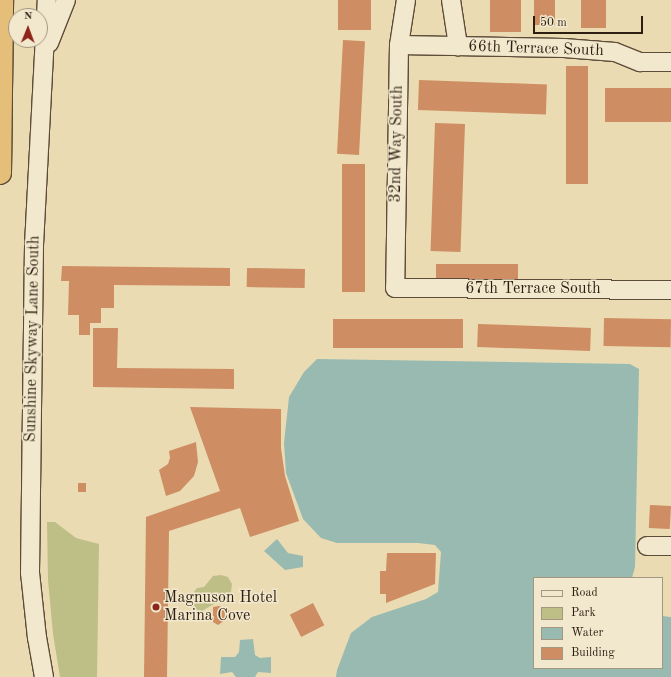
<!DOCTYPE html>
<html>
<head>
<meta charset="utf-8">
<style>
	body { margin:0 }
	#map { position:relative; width:671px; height:677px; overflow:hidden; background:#eadbb2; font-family:"Old Standard TT",serif }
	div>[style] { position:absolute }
	.green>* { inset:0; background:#bebe87 }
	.water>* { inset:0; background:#98bab1 }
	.building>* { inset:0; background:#ce8d62; transform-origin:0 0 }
	.roads { filter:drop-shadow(1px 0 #5d4c39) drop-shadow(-1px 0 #5d4c39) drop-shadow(0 1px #5d4c39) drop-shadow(0 -1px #5d4c39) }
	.minor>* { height:18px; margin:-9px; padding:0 9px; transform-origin:9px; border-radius:9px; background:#f1e8cd }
	.highway>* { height:22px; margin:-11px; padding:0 11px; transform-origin:11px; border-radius:11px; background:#e5be79 }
	.dots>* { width:11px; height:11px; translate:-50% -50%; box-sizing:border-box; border:2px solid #f1e8cd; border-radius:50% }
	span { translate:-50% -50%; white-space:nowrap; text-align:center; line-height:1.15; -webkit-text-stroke:3px #f1e8cd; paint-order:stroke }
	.street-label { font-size:16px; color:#2e1d11 }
	.poi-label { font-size:16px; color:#2e1d11 }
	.left { translate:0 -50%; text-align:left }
	.legend { position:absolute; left:533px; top:577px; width:130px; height:92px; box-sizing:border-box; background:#f1e8cd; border:1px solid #a39782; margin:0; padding:5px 7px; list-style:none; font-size:12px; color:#2e1d11 }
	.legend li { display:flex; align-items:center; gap:8px; height:20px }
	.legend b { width:20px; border:1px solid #a39782 }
	.north { position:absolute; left:8px; top:8px; width:40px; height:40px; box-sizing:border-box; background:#f1e8cd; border:1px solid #a39782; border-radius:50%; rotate:1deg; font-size:11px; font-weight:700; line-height:16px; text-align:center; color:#2e1d11 }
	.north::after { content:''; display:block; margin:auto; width:14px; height:18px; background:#8f2418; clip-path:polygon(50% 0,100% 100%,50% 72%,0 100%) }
	.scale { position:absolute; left:533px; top:16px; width:110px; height:18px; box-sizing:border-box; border:2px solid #2e1d11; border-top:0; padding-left:5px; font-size:12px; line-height:14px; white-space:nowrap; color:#2e1d11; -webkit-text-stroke:3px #f1e8cd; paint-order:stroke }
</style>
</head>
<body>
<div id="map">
	<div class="green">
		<div style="clip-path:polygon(47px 522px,55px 522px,76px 538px,99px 544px,97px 677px,60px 677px,53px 634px,48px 580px)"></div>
		<div style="clip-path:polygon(221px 575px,228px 577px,232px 584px,230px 600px,225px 603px,220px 601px,214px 604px,202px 611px,197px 610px,194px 605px,194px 592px,197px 588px,204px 587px,213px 576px)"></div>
	</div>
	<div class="water">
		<div style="clip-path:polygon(317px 359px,630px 364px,639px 369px,635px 567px,632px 578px,534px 578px,534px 668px,662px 668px,662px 616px,671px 617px,671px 677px,336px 677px,337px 670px,351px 633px,372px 617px,426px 599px,438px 592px,441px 552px,435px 545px,418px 543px,337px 543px,321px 538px,303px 519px,286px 473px,284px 443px,289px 397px,304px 372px)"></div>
		<div style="clip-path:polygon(277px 539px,288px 553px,303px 556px,303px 567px,285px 570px,264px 551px)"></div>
		<div style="clip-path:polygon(253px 639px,255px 655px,260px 658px,271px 657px,271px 673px,258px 672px,255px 677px,236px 677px,232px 672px,220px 674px,221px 657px,235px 657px,239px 652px,240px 640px)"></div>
	</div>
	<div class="building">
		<div style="left:338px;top:0;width:33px;height:30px"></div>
		<div style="left:490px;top:0;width:31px;height:32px"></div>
		<div style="left:534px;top:0;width:21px;height:25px"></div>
		<div style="left:581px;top:0;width:25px;height:28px"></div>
		<div style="left:343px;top:40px;width:22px;height:114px;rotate:3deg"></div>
		<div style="left:566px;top:66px;width:22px;height:118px"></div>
		<div style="left:419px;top:80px;width:128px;height:30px;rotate:2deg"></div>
		<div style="left:605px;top:88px;width:66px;height:34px"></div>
		<div style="left:435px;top:123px;width:30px;height:128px;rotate:2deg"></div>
		<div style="left:342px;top:164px;width:23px;height:128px"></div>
		<div style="left:436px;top:264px;width:82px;height:16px"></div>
		<div style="clip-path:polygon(62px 266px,230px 268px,230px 286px,114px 285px,114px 308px,101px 308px,101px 323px,90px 323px,90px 335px,79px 335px,79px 315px,68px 315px,69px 281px,61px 281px)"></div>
		<div style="left:247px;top:268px;width:58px;height:19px;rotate:1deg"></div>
		<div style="left:604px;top:318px;width:67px;height:28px;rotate:1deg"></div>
		<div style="left:333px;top:319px;width:130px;height:29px"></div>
		<div style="left:478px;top:324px;width:113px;height:23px;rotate:2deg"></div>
		<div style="clip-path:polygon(93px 328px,118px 328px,117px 368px,234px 369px,234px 389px,93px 387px)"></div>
		<div style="clip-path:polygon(190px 407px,281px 409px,281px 448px,285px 476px,299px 521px,250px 537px,240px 508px,169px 531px,167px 677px,144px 677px,146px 517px,220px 491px)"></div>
		<div style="clip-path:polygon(196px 442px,198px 462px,194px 476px,180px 491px,166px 496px,159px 470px,168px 464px,170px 458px,169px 451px)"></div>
		<div style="left:78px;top:483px;width:8px;height:9px"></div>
		<div style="left:650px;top:505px;width:21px;height:23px;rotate:3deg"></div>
		<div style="clip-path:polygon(387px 553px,436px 553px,435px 584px,386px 603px,386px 594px,380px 594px,380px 571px,386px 571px)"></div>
		<div style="left:313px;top:603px;width:25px;height:26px;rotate:63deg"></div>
		<div style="clip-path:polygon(219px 606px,230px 611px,230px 617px,218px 625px,213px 622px,213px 607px)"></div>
	</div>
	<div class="roads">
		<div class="minor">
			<div style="left:406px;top:0;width:46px;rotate:98.8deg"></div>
			<div style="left:399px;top:45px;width:243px;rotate:90.9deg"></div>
			<div style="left:395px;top:288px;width:276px;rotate:0.4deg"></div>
			<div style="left:451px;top:0;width:47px;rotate:81.3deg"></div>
			<div style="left:49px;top:43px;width:46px;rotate:-68.4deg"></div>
			<div style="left:399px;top:45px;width:165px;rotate:1deg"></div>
			<div style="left:564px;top:48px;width:51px;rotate:4.5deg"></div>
			<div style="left:615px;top:52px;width:27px;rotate:22deg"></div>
			<div style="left:640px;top:62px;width:31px"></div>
			<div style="left:647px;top:546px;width:24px"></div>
			<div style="left:44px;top:677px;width:40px;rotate:-100deg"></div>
			<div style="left:37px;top:638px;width:65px;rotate:-96.1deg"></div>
			<div style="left:30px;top:573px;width:328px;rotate:-89.3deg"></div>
			<div style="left:34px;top:245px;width:245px;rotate:-87deg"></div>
		</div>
		<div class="highway">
			<div style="left:0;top:173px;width:173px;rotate:-89.3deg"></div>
		</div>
	</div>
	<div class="dots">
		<div style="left:156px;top:607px;background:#8f2418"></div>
	</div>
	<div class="street-label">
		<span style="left:536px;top:49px;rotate:2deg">66th Terrace South</span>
		<span style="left:397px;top:144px;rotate:-89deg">32nd Way South</span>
		<span style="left:533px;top:289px">67th Terrace South</span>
		<span style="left:33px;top:339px;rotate:-89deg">Sunshine Skyway Lane South</span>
	</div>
	<div class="poi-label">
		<span class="left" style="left:164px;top:607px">Magnuson Hotel<br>Marina Cove</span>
	</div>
	<ul class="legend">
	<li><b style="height:5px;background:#f1e8cd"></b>Road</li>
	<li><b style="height:11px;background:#bebe87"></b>Park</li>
	<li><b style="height:11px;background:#98bab1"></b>Water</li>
	<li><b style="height:11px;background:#ce8d62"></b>Building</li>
	</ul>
	<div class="north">N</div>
	<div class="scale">50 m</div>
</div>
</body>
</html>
